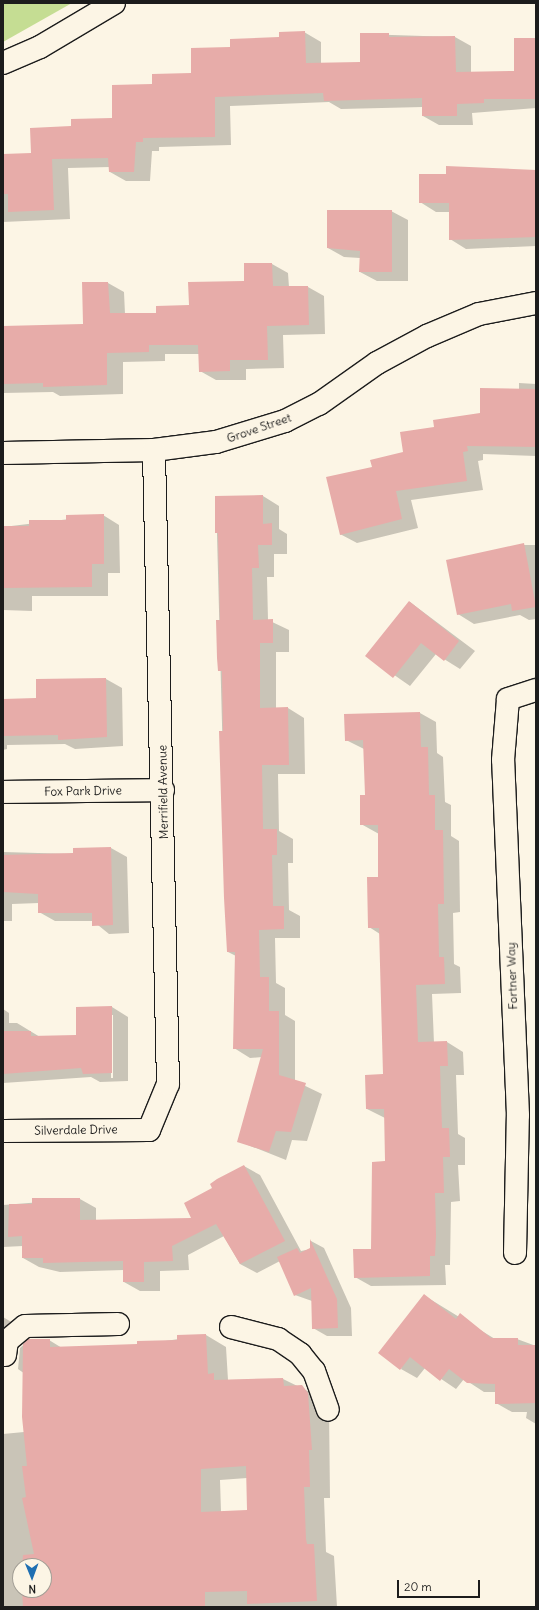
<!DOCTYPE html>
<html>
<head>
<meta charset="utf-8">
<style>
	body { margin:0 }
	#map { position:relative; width:539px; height:1610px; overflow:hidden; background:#fcf5e5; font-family:Delius,sans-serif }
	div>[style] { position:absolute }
	.green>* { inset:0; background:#c5dd93 }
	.shadow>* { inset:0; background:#0003 }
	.building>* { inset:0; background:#e7aca9 }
	.roads { filter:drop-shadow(1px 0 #1c1c1c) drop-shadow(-1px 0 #1c1c1c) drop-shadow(0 1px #1c1c1c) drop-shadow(0 -1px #1c1c1c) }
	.minor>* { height:22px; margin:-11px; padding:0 11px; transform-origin:11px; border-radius:11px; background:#fcf5e5 }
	span { translate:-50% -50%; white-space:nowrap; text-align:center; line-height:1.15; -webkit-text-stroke:3px #fcf5e5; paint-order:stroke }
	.street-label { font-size:12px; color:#1c1c1c }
	.frame { position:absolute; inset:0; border:4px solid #1c1c1c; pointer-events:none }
	.north { position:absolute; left:12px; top:1558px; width:40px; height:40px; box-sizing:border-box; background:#fcf5e5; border:1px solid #a29e95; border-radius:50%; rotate:179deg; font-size:11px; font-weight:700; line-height:16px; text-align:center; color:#1c1c1c }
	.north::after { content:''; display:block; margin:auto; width:14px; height:18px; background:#1f6fb2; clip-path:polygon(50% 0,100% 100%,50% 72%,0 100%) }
	.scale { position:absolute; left:397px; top:1580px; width:83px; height:18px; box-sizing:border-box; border:2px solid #1c1c1c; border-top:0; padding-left:5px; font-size:12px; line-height:14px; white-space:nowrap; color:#1c1c1c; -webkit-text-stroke:3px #fcf5e5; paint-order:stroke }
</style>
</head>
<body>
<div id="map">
	<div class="green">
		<div style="clip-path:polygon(3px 3px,72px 3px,3px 42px)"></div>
	</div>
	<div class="shadow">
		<div style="clip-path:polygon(304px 32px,321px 42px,321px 64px,361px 63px,361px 34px,455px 37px,471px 46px,471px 72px,515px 72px,536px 39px,536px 108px,472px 113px,473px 125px,439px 125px,423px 116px,423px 107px,341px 109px,329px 102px,230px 106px,231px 145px,159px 147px,159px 151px,152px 151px,150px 181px,126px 181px,110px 172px,110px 167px,68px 168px,70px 219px,3px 222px,3px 155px,32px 154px,72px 127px,113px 119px,153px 85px,192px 74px,231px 48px)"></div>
		<div style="clip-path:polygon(447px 167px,536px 171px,536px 246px,466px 249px,450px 239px,450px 212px,436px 212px,420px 202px,447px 175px)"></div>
		<div style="clip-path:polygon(391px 211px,408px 220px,408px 281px,377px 281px,360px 272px,360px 258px,344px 257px,328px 248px)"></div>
		<div style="clip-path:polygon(245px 264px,272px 264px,288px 273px,289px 287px,308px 287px,324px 296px,325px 334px,283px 335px,284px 368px,246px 369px,246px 380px,216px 380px,200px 371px,199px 354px,165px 354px,165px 361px,123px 362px,123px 394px,60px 396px,53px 392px,3px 393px,3px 327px,84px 325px,108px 283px,124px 292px,125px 314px,157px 314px,190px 306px,246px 282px)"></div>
		<div style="clip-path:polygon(519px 383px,536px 384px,536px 456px,483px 454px,483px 460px,478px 461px,483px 490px,411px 500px,418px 528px,357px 543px,340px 534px,373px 468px,404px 453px,436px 428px,481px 414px,519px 390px)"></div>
		<div style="clip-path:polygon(263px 496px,279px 506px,279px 529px,287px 534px,287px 554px,274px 554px,274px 577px,267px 577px,268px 620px,289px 630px,289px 652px,276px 652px,276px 709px,288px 708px,304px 718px,305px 774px,278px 774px,279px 831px,293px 839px,293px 863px,288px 863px,289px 910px,300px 916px,300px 938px,275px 938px,276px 983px,285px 988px,285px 1015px,295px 1021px,295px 1081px,322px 1094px,307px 1141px,292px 1140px,286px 1160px,238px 1141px,262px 1057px,250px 1058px,234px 1048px,236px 956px,228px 952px,216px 497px)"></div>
		<div style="clip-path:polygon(103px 515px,119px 525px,120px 573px,108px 573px,108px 596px,32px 596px,32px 611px,3px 610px,3px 527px)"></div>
		<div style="clip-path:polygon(519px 545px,536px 545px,536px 619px,529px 620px,520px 615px,474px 624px,458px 614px)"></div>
		<div style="clip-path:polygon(410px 602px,475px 651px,460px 669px,436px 654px,410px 686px,367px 656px)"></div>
		<div style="clip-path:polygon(106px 679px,122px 688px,123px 746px,75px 749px,65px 744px,7px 745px,7px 749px,3px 750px,3px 700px,37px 699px,37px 680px)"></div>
		<div style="clip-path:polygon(420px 713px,436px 722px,437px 753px,443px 757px,445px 802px,451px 805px,451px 836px,459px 841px,460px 912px,453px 913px,454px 964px,460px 967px,461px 993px,432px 994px,434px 1043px,447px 1042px,463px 1052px,464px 1075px,456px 1075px,458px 1134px,465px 1138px,465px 1165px,458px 1165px,460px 1201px,451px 1202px,450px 1265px,445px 1265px,446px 1285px,371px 1286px,355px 1277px,372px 1250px,386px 1162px,385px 1118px,367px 1109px,384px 1075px,380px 934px,369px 927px,379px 878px,379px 834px,361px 824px,366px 796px,364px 749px,346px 740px)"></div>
		<div style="clip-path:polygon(111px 848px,127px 857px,129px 933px,109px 934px,93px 921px,55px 921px,39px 912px,39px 903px,12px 904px,12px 921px,3px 921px,3px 852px,74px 854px)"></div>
		<div style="clip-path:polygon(evenodd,112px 1007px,128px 1017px,128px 1081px,100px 1082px,91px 1077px,3px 1083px,3px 1009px,9px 1013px,9px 1023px,17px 1023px,40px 1037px,77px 1036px,77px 1008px,112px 1007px,111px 1015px,113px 1015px,113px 1078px,111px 1078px,111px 1015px)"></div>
		<div style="clip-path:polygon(244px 1166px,260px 1175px,301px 1251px,311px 1249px,311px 1241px,324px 1248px,351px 1308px,352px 1336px,327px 1336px,313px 1328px,312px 1301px,295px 1295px,280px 1261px,257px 1273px,240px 1264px,224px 1236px,188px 1255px,189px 1270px,160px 1271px,160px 1291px,140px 1291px,124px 1282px,124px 1270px,60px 1272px,39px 1267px,23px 1258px,23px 1246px,3px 1247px,3px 1205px,80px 1199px,96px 1208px,96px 1220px,193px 1219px,214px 1189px)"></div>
		<div style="clip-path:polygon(425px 1296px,495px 1339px,517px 1339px,536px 1346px,536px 1424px,526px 1418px,527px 1412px,512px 1412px,496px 1403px,496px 1392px,484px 1392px,464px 1379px,456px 1389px,425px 1368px,417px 1378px,401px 1369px)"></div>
		<div style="clip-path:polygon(3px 1317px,18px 1326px,3px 1352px)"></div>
		<div style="clip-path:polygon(evenodd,206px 1335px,226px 1347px,228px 1380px,283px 1379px,322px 1398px,329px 1408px,330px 1498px,324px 1498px,326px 1552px,334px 1556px,337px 1607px,3px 1607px,3px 1434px,24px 1432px,25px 1374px,18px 1369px,20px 1348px,29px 1340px,49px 1340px,62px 1348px,138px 1345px,206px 1335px,247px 1478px,248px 1511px,221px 1512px,220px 1480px,247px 1478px,206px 1335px,20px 1566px,44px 1566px,44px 1590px,20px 1590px,20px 1566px)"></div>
	</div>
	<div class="building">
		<div style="clip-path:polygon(305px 31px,306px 63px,360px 62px,360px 33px,389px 33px,389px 37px,455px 36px,456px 72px,514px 71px,514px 38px,536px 38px,536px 99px,484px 99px,484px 103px,457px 104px,457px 116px,422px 116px,422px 98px,324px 101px,323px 93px,215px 97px,215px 137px,143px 138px,143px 142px,136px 142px,134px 172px,109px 172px,108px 158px,52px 159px,54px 210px,8px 212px,8px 194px,3px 194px,3px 154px,31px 153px,30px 128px,71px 126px,71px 119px,112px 118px,112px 85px,152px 84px,152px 74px,191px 73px,191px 48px,230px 47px,230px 39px,279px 37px,279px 32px)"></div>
		<div style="clip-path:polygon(446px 166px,536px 170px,536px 237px,449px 240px,449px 203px,419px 203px,419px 174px,446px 174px)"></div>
		<div style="clip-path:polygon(327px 210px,392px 210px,392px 272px,359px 272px,360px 251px,327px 248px)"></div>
		<div style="clip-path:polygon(244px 263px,272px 263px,273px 286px,308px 286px,309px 325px,267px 326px,268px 360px,230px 360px,230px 371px,199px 372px,198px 345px,149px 345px,149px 352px,107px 353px,107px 385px,43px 387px,43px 383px,3px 384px,3px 326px,83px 324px,82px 282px,108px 282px,110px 313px,156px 313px,156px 306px,189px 305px,188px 282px,244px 281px)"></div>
		<div style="clip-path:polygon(480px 388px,536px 389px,536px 447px,467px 446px,468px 451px,463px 452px,467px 481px,396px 491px,402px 519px,340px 535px,326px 477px,372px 467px,370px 460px,403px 452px,400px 432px,434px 427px,433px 420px,480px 413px)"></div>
		<div style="clip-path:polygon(263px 495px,263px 524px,272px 523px,272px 545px,258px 545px,259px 568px,252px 568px,253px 620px,273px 619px,273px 643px,260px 643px,260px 708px,288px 707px,289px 765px,262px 765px,263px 829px,277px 829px,277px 855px,272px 855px,273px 906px,284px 906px,284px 929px,259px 930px,260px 977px,269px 977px,269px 1011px,279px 1011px,279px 1075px,306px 1083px,291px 1132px,276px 1131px,269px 1152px,237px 1142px,263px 1049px,233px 1049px,235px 952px,227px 952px,224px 898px,219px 731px,223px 731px,222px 671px,218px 671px,217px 658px,216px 620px,220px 620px,218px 533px,215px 533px,215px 496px)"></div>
		<div style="clip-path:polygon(104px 514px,104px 564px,92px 564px,92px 587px,3px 588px,3px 526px,29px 526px,29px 520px,66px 520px,66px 515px)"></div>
		<div style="clip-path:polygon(524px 543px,536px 607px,512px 611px,511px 604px,457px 615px,446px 560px)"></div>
		<div style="clip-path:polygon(409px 601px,459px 641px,444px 661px,421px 643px,393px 678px,365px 656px)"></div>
		<div style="clip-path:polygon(106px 678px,107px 737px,58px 740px,58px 735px,3px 736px,3px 699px,36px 698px,36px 679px)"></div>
		<div style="clip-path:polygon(420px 712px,421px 747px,428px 747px,429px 795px,435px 795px,435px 830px,443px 830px,444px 904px,438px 904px,439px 957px,444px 957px,445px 984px,416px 985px,418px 1042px,447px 1041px,448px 1066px,440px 1066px,442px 1128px,449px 1128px,450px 1157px,443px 1157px,444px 1193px,435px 1193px,436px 1236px,435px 1256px,430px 1256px,430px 1276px,354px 1278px,353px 1249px,371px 1249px,372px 1162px,385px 1161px,384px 1109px,366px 1109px,365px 1075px,383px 1074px,379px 928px,368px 928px,367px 877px,378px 877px,378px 825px,360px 825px,360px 795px,365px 795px,363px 740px,345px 741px,344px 714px)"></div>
		<div style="clip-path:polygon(111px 847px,113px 925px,92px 926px,92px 913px,38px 913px,38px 894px,3px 892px,3px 855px,73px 853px,73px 848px)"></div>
		<div style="clip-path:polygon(112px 1006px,112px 1073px,83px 1074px,81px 1068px,3px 1074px,3px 1031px,31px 1031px,31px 1036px,76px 1035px,76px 1007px)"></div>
		<div style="clip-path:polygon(244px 1165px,285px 1241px,240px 1264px,216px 1224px,172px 1246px,173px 1261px,144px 1262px,144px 1282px,123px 1282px,123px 1261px,43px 1263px,43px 1258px,22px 1258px,22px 1236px,8px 1237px,9px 1204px,32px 1204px,32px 1198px,80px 1198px,80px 1220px,191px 1218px,184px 1203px,212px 1188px,210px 1184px,217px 1179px)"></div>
		<div style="clip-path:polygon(310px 1239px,337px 1299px,338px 1328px,312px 1329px,311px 1288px,294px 1296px,277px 1257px,297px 1248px,300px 1253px,310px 1248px)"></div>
		<div style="clip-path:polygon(424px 1294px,456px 1319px,460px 1313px,491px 1338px,518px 1338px,518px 1345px,536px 1345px,536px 1403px,495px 1404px,495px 1384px,467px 1383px,449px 1369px,440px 1381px,410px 1357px,400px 1370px,378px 1353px)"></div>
		<div style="clip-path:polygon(evenodd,206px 1334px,208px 1374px,214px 1373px,214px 1380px,283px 1378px,284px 1386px,302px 1385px,308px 1393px,312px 1450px,309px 1450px,310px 1487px,304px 1487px,306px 1539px,307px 1544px,314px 1544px,317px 1601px,247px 1604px,247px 1591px,205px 1592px,205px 1607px,23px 1607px,22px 1590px,44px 1590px,44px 1566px,22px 1566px,23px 1555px,34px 1554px,22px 1498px,26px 1497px,22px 1466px,27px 1466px,22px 1417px,23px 1344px,28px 1339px,50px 1339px,50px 1347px,137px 1344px,137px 1341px,177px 1340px,177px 1335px,206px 1334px,246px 1466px,247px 1510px,201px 1512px,201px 1469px,246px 1466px)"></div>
	</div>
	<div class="roads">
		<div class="minor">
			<div style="left:3px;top:63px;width:40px;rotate:-23.4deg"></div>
			<div style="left:40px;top:47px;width:86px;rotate:-30.7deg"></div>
			<div style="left:3px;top:453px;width:151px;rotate:-1.1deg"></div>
			<div style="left:154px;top:450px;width:63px;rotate:-7.4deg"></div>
			<div style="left:216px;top:442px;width:72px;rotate:-16.9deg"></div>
			<div style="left:285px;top:421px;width:38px;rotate:-27deg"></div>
			<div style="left:319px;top:404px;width:71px;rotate:-35.3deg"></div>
			<div style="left:377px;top:363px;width:57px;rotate:-28.4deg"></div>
			<div style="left:427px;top:336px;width:56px;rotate:-22.9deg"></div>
			<div style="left:479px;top:314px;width:58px;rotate:-10.9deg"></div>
			<div style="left:3px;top:792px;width:160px;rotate:-0.7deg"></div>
			<div style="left:3px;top:1131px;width:146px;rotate:-0.4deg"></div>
			<div style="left:149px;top:1130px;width:50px;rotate:-67.6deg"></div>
			<div style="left:168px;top:1084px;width:634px;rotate:-91.27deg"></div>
			<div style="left:515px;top:1253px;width:138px;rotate:-88.8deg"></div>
			<div style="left:518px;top:1115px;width:355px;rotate:-92.4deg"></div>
			<div style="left:503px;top:760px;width:61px;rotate:-85.3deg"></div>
			<div style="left:508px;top:699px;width:29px;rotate:-18deg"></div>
			<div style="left:231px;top:1327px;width:49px;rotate:14.3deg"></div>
			<div style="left:278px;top:1339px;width:27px;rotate:34deg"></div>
			<div style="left:300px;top:1354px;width:22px;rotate:51deg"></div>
			<div style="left:314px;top:1371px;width:41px;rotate:70.3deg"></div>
			<div style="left:5px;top:1355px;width:14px;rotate:-82deg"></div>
			<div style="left:7px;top:1341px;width:23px;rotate:-40deg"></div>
			<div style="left:25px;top:1326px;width:93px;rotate:-1.2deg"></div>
		</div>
	</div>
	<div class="street-label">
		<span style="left:259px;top:428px;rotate:-19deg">Grove Street</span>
		<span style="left:83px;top:791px;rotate:-1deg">Fox Park Drive</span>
		<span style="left:163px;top:792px;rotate:-91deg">Merrifield Avenue</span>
		<span style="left:512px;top:976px;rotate:-92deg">Fortner Way</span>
		<span style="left:76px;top:1130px;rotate:-1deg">Silverdale Drive</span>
	</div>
	<div class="frame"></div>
	<div class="north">N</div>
	<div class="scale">20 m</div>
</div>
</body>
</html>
